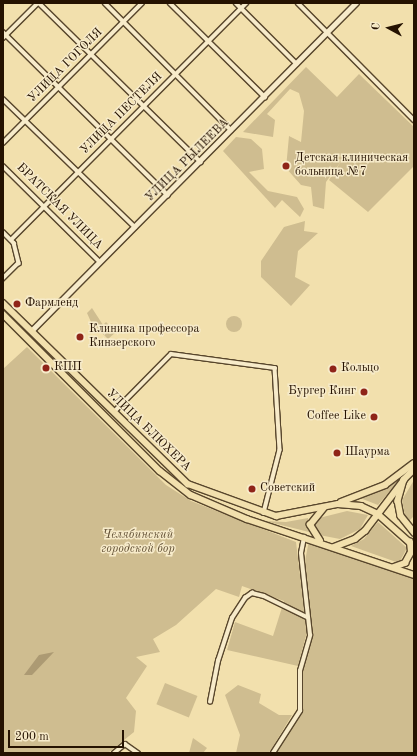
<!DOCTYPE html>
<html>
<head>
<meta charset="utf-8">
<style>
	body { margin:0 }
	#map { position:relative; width:417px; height:756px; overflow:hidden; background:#f2e0ad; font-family:"Old Standard TT",serif }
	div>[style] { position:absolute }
	.green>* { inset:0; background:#cfbd90; transform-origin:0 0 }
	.round { border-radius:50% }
	.water>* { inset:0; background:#ac9a73 }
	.roads { filter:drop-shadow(1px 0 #58462c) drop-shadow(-1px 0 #58462c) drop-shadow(0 1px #58462c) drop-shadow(0 -1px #58462c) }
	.street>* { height:3.5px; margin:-1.75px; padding:0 1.75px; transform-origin:1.75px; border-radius:1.75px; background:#f7ebca }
	.secondary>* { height:4.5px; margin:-2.25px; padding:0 2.25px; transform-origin:2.25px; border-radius:2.25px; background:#f7ebca }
	.primary>* { height:5.5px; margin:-2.75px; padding:0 2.75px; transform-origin:2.75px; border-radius:2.75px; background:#f2e0ad }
	.dots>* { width:11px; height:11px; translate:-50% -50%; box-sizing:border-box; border:2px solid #f7ebca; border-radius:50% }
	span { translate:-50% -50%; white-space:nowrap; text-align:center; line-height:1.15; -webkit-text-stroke:3px #f7ebca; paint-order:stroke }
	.street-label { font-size:12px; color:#251201 }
	.poi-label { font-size:12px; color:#251201 }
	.left { translate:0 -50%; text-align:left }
	.right { translate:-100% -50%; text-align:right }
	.park-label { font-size:12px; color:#604e33; font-style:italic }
	.frame { position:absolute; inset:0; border:4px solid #251201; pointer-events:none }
	.north { position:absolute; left:369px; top:8px; width:40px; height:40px; -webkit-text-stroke:3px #f7ebca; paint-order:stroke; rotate:277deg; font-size:11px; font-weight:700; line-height:16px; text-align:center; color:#251201 }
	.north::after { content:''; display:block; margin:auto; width:14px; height:18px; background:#251201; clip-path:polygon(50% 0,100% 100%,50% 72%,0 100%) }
	.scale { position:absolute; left:8px; top:730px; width:116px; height:18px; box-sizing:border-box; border:2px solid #251201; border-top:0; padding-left:5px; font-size:12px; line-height:14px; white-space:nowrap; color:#251201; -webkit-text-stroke:3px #f7ebca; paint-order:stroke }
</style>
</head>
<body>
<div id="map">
	<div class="green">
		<div style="clip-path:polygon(306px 67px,337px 97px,359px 74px,414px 127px,414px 166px,368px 212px,329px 180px,342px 160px,326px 182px,324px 209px,313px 206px,311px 187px,301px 185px,286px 168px,289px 136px,301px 142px,304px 111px,299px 93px,290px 89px,267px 114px,275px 120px,273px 137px,243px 132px)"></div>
		<div style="clip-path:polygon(236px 137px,251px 139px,262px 149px,264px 169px,249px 172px,268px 191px,297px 197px,304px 209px,300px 217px,282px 200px,275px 208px,223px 151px)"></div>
		<div style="clip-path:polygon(305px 221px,304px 231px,318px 233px,298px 251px,295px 277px,310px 285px,291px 306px,261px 277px,261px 261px,284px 227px)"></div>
		<div style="clip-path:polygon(92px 308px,103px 325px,106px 322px,116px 332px,108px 339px,91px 322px,87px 313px)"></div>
		<div class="round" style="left:226px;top:316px;width:16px;height:16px"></div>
		<div style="clip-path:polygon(27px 347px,166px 485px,191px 501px,296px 542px,307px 632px,298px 666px,227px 650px,235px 622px,273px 636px,284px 601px,242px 586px,239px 597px,216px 589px,176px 625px,153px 639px,160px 652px,136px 657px,147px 666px,126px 698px,136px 711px,134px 732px,108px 753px,3px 753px,3px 369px)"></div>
		<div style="clip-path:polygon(402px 477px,378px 505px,360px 498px,380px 491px)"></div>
		<div style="clip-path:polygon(414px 480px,414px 516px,409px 521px,405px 516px,402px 500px)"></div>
		<div style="clip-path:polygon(347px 511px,368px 515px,360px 529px,340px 539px,319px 535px,314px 526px,319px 518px)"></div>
		<div style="clip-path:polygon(308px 518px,309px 532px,265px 521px,286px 522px)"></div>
		<div style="clip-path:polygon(378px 522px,407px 548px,399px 563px,351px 546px,364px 539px)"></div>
		<div style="clip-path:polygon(309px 540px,414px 578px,414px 753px,275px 753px,301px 710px,300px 686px,311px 635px,303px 572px)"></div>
		<div style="left:165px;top:683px;width:35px;height:23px;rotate:22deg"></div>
		<div style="clip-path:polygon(238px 685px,261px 694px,259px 703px,279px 715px,292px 715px,269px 753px,236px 753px,240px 735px,225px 695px)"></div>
		<div style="clip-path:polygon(193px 738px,207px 748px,203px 753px,189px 753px)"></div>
	</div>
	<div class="water">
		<div style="clip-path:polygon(54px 652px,32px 675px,24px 675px,39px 655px)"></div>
	</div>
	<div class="roads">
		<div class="street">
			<div style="left:39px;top:3px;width:227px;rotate:44.5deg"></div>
			<div style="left:105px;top:3px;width:179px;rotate:45.2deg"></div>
			<div style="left:170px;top:3px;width:134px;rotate:44.7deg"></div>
			<div style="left:236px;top:3px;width:86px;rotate:45deg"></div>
			<div style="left:298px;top:3px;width:165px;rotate:45.2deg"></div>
			<div style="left:3px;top:32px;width:232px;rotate:44.7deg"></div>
			<div style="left:3px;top:38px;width:49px;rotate:-45deg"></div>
			<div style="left:3px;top:99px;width:184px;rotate:44.1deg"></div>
			<div style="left:3px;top:143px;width:197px;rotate:-45.2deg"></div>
			<div style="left:3px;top:166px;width:136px;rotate:44.7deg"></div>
			<div style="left:3px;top:232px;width:16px;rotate:45deg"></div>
			<div style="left:14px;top:243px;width:21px;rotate:76deg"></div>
			<div style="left:19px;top:263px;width:23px;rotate:135deg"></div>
			<div style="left:11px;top:240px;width:334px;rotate:-45.2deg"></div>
			<div style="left:114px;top:412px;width:81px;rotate:-45.5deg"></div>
			<div style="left:171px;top:354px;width:105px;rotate:7.7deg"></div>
			<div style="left:275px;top:368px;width:82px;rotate:86.5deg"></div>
			<div style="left:280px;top:450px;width:65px;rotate:104.3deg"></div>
			<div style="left:210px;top:702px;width:42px;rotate:-79deg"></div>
			<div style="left:218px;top:661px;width:45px;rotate:-72deg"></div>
			<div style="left:232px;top:618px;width:24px;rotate:-57deg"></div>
			<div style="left:245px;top:598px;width:9px;rotate:-36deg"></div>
			<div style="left:252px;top:593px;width:12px;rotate:14deg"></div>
			<div style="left:264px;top:596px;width:48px;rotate:26deg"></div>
			<div style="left:114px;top:753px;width:14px;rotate:-39deg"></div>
			<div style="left:125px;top:744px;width:16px;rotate:35deg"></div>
			<div style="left:273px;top:753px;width:50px;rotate:-57.3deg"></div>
			<div style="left:300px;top:711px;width:40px;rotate:-90deg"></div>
			<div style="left:300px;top:671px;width:37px;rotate:-74deg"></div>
			<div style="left:310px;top:635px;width:82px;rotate:-96.3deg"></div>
			<div style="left:301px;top:553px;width:16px;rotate:-79deg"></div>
		</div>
		<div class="secondary">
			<div style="left:31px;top:331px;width:462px;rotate:-45.3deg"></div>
		</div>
		<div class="primary">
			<div style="left:3px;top:303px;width:259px;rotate:44.4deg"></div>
			<div style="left:188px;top:484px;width:94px;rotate:20deg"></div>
			<div style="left:276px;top:516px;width:63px;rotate:-11deg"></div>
			<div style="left:338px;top:504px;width:23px;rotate:5deg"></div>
			<div style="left:361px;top:506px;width:19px;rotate:25deg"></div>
			<div style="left:378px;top:514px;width:48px;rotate:41.6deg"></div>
			<div style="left:3px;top:314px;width:222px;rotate:45deg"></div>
			<div style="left:160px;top:471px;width:39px;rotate:38deg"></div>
			<div style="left:191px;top:495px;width:61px;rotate:23.2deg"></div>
			<div style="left:247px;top:519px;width:176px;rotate:18.5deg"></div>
			<div style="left:414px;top:470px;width:14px;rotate:135deg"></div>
			<div style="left:404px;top:480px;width:22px;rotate:106deg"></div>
			<div style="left:398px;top:501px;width:15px;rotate:79deg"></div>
			<div style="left:401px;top:516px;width:21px;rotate:51deg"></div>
			<div style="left:341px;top:502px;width:47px;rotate:-21.1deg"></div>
			<div style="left:385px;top:485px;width:36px;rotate:-37deg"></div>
			<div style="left:320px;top:541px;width:19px;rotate:-122deg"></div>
			<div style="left:310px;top:525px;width:22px;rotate:-51deg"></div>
			<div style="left:334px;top:547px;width:22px;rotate:-21deg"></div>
			<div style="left:355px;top:539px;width:13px;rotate:-39deg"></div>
			<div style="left:365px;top:531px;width:64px;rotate:-52.6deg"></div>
			<div style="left:394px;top:567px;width:12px;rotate:-20deg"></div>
			<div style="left:405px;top:563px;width:13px;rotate:-61deg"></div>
			<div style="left:411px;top:552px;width:10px;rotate:-96deg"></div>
		</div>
	</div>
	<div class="dots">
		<div style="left:286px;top:166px;background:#8f2418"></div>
		<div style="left:17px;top:304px;background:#8f2418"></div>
		<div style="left:80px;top:337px;background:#8f2418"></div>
		<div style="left:46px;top:368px;background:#8f2418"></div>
		<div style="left:333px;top:369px;background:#8f2418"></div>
		<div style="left:364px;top:392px;background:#8f2418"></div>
		<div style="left:374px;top:417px;background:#8f2418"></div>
		<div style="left:337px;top:453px;background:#8f2418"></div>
		<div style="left:252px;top:489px;background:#8f2418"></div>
	</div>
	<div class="street-label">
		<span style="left:66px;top:66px;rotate:-45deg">УЛИЦА ГОГОЛЯ</span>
		<span style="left:122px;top:114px;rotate:-45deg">УЛИЦА ПЕСТЕЛЯ</span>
		<span style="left:188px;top:161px;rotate:-45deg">УЛИЦА РЫЛЕЕВА</span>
		<span style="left:59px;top:207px;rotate:45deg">БРАТСКАЯ УЛИЦА</span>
		<span style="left:148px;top:431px;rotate:44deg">УЛИЦА БЛЮХЕРА</span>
	</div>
	<div class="poi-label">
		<span class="left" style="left:295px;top:166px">Детская клиническая<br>больница №7</span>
		<span class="left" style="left:25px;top:304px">Фармленд</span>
		<span class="left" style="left:89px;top:337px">Клиника профессора<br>Кинзерского</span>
		<span class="left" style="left:54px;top:368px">КПП</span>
		<span class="left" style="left:341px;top:369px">Кольцо</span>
		<span class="right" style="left:356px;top:392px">Бургер Кинг</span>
		<span class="right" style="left:366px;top:417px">Coffee Like</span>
		<span class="left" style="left:345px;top:453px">Шаурма</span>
		<span class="left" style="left:260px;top:489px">Советский</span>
	</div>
	<div class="park-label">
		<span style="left:138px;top:543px">Челябинский<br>городской бор</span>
	</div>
	<div class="frame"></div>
	<div class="north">С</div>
	<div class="scale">200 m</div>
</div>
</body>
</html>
